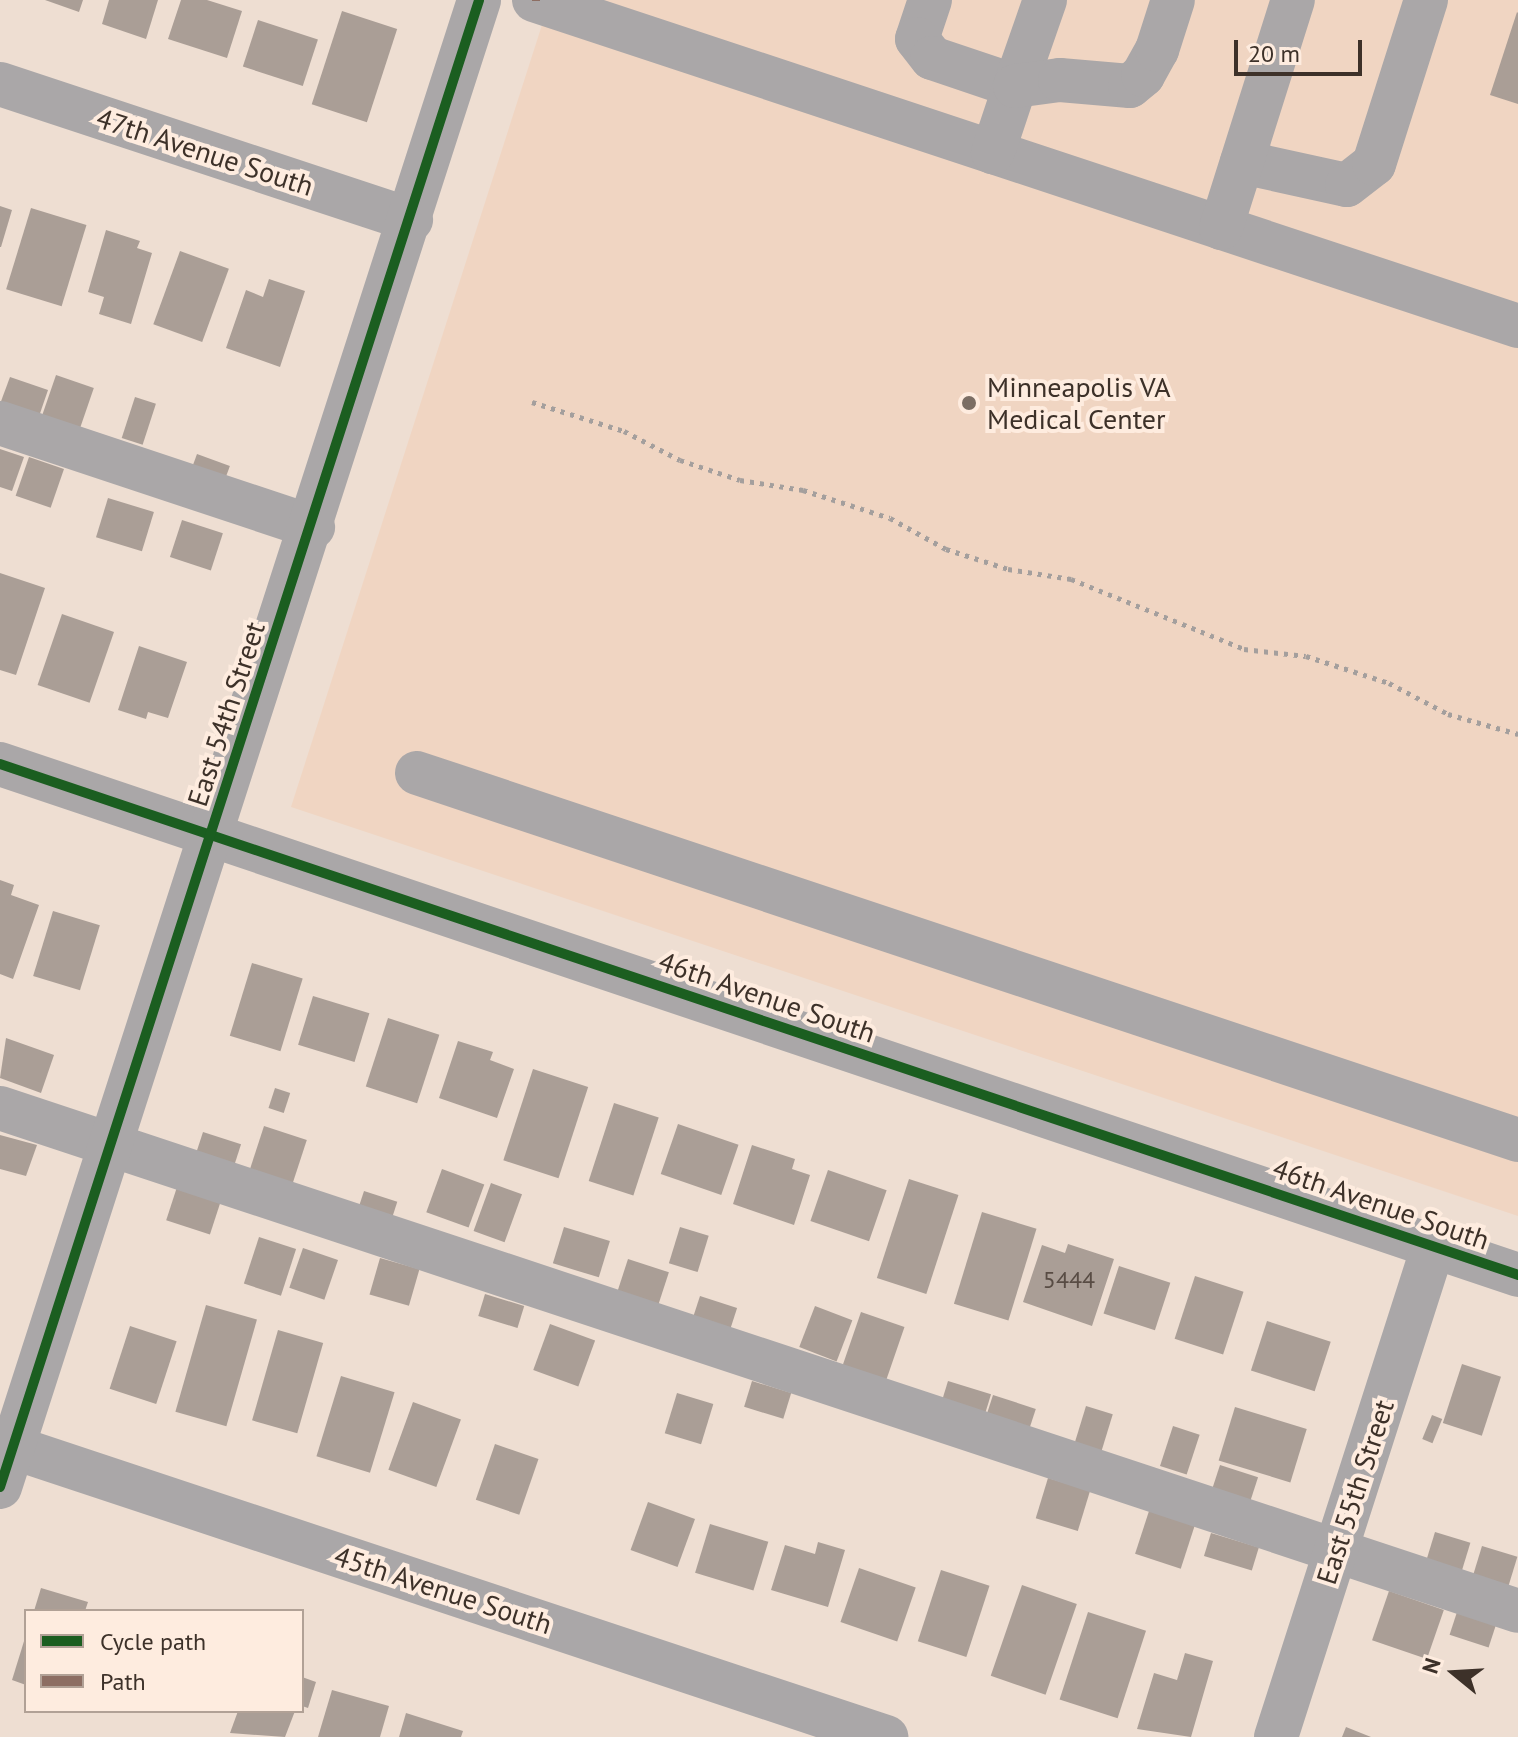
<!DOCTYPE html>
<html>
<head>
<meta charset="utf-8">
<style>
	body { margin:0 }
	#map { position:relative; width:1518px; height:1737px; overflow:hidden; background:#eeded2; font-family:"PT Sans",sans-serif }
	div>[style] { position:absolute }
	.built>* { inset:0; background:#f0d5c2 }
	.building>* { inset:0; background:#aa9e96; transform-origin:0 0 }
	.path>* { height:5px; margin-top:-2.5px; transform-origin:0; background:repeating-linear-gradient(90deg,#a49f9d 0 4px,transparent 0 10px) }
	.minor>* { height:44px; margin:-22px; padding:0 22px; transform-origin:22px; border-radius:22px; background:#aaa7a8 }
	.quiet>* { height:8px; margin-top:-4px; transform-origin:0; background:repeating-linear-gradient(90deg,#8d6e63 0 16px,transparent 0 24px) }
	.cycleway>* { height:10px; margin:-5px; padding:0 5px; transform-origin:5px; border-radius:5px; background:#1b5e20 }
	.dots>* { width:22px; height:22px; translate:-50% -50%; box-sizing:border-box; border:4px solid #feecdf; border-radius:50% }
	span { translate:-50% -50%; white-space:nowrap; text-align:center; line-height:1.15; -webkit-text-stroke:8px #feecdf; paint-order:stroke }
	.number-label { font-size:24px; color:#584c44 }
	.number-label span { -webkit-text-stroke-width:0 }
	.street-label { font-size:28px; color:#3d3129 }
	.poi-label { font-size:28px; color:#3d3129 }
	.left { translate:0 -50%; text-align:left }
	.legend { position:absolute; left:24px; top:1609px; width:280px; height:104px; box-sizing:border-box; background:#feecdf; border:2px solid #b1a196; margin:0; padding:10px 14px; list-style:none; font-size:24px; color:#3d3129 }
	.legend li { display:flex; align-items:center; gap:16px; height:40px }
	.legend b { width:40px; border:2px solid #b1a196 }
	.north { position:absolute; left:1414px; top:1633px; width:80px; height:80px; -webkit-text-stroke:6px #feecdf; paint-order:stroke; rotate:288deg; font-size:22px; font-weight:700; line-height:32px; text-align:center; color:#3d3129 }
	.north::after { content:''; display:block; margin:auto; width:28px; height:36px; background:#3d3129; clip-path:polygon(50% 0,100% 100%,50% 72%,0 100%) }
	.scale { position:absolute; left:1234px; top:40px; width:128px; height:36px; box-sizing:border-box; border:4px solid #3d3129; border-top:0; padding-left:10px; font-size:24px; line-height:28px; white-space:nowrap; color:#3d3129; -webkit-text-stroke:6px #feecdf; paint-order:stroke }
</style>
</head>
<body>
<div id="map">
	<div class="built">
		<div style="clip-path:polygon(550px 0,1518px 0,1518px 1216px,291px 807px)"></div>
	</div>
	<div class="building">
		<div style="clip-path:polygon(45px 0,83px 0,79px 12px)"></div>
		<div style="clip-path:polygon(109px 0,158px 0,146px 39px,102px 24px)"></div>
		<div style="clip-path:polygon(181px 0,207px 0,242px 11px,227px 58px,168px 39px)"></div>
		<div style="left:342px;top:11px;width:58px;height:98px;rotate:18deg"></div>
		<div style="clip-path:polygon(1517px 12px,1518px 13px,1518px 104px,1490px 95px)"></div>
		<div style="left:258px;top:20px;width:63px;height:49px;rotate:18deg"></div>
		<div style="clip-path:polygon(0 206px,12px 210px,1px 247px,0 247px)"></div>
		<div style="left:31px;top:208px;width:58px;height:85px;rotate:17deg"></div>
		<div style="clip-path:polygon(106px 230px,140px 241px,137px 248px,152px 253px,131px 324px,99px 314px,104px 297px,88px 292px)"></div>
		<div style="left:180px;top:251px;width:52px;height:78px;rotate:20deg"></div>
		<div style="clip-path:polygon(269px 279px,305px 291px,280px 367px,226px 348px,246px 290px,263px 297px)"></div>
		<div style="left:56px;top:375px;width:40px;height:43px;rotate:19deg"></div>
		<div style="clip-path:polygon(10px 377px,48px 390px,35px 428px,0 404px)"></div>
		<div style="left:135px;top:397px;width:22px;height:43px;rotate:18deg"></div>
		<div style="clip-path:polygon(0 449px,24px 457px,12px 491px,0 487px)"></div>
		<div style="left:197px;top:454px;width:35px;height:23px;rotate:20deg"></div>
		<div style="left:29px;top:457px;width:37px;height:41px;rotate:19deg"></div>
		<div style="left:108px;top:498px;width:48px;height:41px;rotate:17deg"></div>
		<div style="left:182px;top:520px;width:43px;height:39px;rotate:18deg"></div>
		<div style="clip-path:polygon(0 573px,45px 588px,16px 675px,0 670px)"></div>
		<div style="left:62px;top:614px;width:55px;height:75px;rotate:19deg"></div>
		<div style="clip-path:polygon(139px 646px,187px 662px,168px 718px,148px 712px,146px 719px,118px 710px)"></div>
		<div style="clip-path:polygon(0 880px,14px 885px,11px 895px,39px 905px,13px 979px,0 974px)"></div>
		<div style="left:53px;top:911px;width:49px;height:68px;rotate:17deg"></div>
		<div style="left:252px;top:963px;width:53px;height:76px;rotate:17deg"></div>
		<div style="left:313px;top:996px;width:59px;height:51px;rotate:17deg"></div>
		<div style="left:388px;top:1018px;width:54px;height:72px;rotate:18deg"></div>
		<div style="clip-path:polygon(6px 1038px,54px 1055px,41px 1093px,0 1078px)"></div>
		<div style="clip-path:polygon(458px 1041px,493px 1052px,490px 1060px,514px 1069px,497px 1118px,439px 1098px)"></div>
		<div style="left:533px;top:1069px;width:58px;height:96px;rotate:18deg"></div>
		<div style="left:275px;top:1088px;width:16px;height:21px;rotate:18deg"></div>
		<div style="left:614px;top:1103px;width:47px;height:82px;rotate:18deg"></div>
		<div style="left:678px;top:1124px;width:64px;height:53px;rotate:19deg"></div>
		<div style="left:264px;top:1126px;width:45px;height:52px;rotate:18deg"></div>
		<div style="left:203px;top:1132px;width:40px;height:25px;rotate:18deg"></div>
		<div style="clip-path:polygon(0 1135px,37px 1145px,26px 1176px,0 1169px)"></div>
		<div style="clip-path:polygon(752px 1145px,795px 1159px,792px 1169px,810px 1175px,794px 1225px,733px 1204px)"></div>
		<div style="left:442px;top:1169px;width:45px;height:46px;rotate:20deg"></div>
		<div style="left:828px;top:1170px;width:62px;height:54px;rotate:19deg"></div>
		<div style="left:909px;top:1179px;width:52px;height:104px;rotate:18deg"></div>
		<div style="left:491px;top:1183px;width:33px;height:51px;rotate:20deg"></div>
		<div style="left:177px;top:1187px;width:46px;height:35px;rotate:18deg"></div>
		<div style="left:364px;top:1191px;width:35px;height:23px;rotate:18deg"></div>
		<div style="left:982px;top:1212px;width:57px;height:96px;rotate:17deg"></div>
		<div style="left:564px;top:1227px;width:48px;height:38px;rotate:17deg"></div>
		<div style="left:680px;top:1227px;width:30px;height:38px;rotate:17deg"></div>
		<div style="left:259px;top:1237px;width:39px;height:49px;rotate:18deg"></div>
		<div style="clip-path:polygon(1068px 1244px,1114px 1259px,1092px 1326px,1023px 1302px,1042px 1245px,1065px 1253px)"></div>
		<div style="left:303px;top:1248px;width:37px;height:42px;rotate:19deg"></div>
		<div style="left:380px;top:1258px;width:41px;height:38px;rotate:16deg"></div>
		<div style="left:628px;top:1259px;width:43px;height:40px;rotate:18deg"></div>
		<div style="left:1119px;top:1266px;width:54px;height:50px;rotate:18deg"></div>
		<div style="left:1195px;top:1276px;width:51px;height:66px;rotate:18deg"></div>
		<div style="left:485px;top:1294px;width:41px;height:23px;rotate:17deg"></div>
		<div style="left:700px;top:1296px;width:39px;height:29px;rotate:18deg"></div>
		<div style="left:206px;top:1305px;width:53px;height:111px;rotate:16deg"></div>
		<div style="left:815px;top:1306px;width:40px;height:44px;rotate:21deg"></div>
		<div style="left:861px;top:1312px;width:46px;height:65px;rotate:19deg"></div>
		<div style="left:1267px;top:1321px;width:67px;height:52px;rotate:18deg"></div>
		<div style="left:550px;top:1324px;width:48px;height:49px;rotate:20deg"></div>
		<div style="left:130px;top:1326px;width:49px;height:66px;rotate:18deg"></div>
		<div style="left:278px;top:1330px;width:47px;height:94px;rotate:16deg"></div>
		<div style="left:1462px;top:1364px;width:41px;height:62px;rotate:18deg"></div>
		<div style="left:341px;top:1376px;width:56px;height:84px;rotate:17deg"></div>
		<div style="left:752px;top:1381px;width:41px;height:27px;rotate:17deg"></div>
		<div style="left:948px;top:1381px;width:45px;height:28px;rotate:17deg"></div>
		<div style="left:677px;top:1393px;width:38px;height:42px;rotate:17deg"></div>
		<div style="left:993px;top:1395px;width:45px;height:28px;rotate:18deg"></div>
		<div style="left:413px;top:1402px;width:51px;height:72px;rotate:20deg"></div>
		<div style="left:1086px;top:1406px;width:28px;height:39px;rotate:17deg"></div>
		<div style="left:1235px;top:1407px;width:75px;height:56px;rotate:17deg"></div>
		<div style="left:1432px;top:1415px;width:11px;height:26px;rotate:22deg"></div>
		<div style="left:1173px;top:1426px;width:28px;height:42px;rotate:18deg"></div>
		<div style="left:495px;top:1444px;width:46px;height:59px;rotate:19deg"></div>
		<div style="left:1220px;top:1465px;width:40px;height:34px;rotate:18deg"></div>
		<div style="left:1048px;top:1478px;width:44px;height:42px;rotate:17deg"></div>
		<div style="left:648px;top:1502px;width:50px;height:51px;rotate:20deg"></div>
		<div style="left:1149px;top:1511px;width:48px;height:45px;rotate:18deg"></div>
		<div style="left:710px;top:1524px;width:61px;height:51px;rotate:17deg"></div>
		<div style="left:1435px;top:1532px;width:37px;height:36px;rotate:17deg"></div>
		<div style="left:1211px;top:1533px;width:50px;height:24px;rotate:17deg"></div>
		<div style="clip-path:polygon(818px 1542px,845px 1550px,828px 1607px,771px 1590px,785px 1545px,815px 1554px)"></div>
		<div style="left:1482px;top:1546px;width:37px;height:36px;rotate:17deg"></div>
		<div style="left:859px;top:1568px;width:60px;height:57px;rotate:19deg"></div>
		<div style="left:941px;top:1570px;width:51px;height:75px;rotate:18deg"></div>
		<div style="left:1022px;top:1585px;width:58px;height:96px;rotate:19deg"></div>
		<div style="clip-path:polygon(41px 1588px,88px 1602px,85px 1611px,34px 1611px)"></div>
		<div style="left:1389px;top:1591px;width:58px;height:52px;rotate:19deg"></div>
		<div style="left:1088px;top:1612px;width:61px;height:92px;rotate:18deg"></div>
		<div style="left:1457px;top:1612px;width:41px;height:24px;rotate:18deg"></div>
		<div style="clip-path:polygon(25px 1638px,26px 1638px,26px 1685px,12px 1680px)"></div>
		<div style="clip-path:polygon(1185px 1653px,1213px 1661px,1191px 1737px,1137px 1729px,1154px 1673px,1177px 1680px)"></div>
		<div style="clip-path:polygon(302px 1677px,316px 1682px,308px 1708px,302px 1706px)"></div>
		<div style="clip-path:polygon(332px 1690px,389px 1706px,380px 1737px,318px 1737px)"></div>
		<div style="clip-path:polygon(238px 1711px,295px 1711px,285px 1737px,230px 1733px)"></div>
		<div style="clip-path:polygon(406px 1713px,463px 1731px,461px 1737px,399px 1737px)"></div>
		<div style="clip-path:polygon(1346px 1727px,1371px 1737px,1342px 1737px)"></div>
	</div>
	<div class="path">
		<div style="left:532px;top:402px;width:96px;rotate:17.5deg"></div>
		<div style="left:624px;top:431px;width:63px;rotate:27.4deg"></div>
		<div style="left:680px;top:460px;width:63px;rotate:18.4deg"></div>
		<div style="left:740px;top:480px;width:64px;rotate:9deg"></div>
		<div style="left:803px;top:490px;width:91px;rotate:17.8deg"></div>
		<div style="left:890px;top:518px;width:64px;rotate:29deg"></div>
		<div style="left:946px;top:549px;width:65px;rotate:17.9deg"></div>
		<div style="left:1008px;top:569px;width:64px;rotate:9deg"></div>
		<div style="left:1071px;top:579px;width:187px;rotate:22deg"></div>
		<div style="left:1244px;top:649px;width:62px;rotate:6.4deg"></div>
		<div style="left:1306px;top:656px;width:87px;rotate:18deg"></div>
		<div style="left:1389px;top:683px;width:67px;rotate:27.7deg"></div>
		<div style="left:1448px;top:714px;width:73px;rotate:15.9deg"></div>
	</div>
	<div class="minor">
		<div style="left:534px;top:0;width:1037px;rotate:18.33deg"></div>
		<div style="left:930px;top:0;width:41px;rotate:108.4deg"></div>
		<div style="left:917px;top:39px;width:24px;rotate:52deg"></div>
		<div style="left:932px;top:58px;width:88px;rotate:18.6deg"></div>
		<div style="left:1015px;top:86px;width:70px;rotate:108.4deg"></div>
		<div style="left:1045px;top:0;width:91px;rotate:109.2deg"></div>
		<div style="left:1015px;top:86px;width:45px;rotate:-7.6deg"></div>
		<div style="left:1060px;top:80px;width:70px;rotate:4.9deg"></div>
		<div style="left:1130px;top:86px;width:17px;rotate:-40deg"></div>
		<div style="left:1143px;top:75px;width:29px;rotate:-61deg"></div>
		<div style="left:1157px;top:50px;width:52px;rotate:-72.3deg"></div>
		<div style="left:0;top:84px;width:433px;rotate:18.3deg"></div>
		<div style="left:1242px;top:162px;width:107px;rotate:12.4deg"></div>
		<div style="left:1347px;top:185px;width:34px;rotate:-38deg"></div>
		<div style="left:1374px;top:164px;width:172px;rotate:-72.4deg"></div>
		<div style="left:1221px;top:228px;width:239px;rotate:-72.5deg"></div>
		<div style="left:0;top:423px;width:330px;rotate:18.4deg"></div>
		<div style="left:0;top:764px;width:1602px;rotate:18.6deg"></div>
		<div style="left:417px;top:773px;width:1161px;rotate:18.43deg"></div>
		<div style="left:0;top:1108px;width:1599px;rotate:18.33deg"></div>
		<div style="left:0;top:1443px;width:934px;rotate:18.36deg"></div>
		<div style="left:0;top:1487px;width:1562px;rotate:-72.14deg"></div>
		<div style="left:1276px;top:1737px;width:515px;rotate:-72.23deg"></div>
	</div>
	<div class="quiet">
		<div style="left:536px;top:1px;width:1px;rotate:-90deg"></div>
	</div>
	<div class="cycleway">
		<div style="left:0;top:764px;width:1602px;rotate:18.6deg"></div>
		<div style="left:0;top:1487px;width:1562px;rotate:-72.14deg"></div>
	</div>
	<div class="dots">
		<div style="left:969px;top:403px;background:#7b6e64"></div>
	</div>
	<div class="number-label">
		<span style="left:1069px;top:1280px">5444</span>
	</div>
	<div class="street-label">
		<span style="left:205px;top:152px;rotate:18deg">47th Avenue South</span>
		<span style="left:226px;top:714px;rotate:-72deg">East 54th Street</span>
		<span style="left:767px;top:997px;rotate:19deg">46th Avenue South</span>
		<span style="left:1381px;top:1204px;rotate:19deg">46th Avenue South</span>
		<span style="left:1355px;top:1492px;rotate:-72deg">East 55th Street</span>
		<span style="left:443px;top:1590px;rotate:18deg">45th Avenue South</span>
	</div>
	<div class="poi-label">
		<span class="left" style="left:987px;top:403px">Minneapolis VA<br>Medical Center</span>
	</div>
	<ul class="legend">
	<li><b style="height:10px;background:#1b5e20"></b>Cycle path</li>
	<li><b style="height:10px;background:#8d6e63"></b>Path</li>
	</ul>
	<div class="north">N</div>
	<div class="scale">20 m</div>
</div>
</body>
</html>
